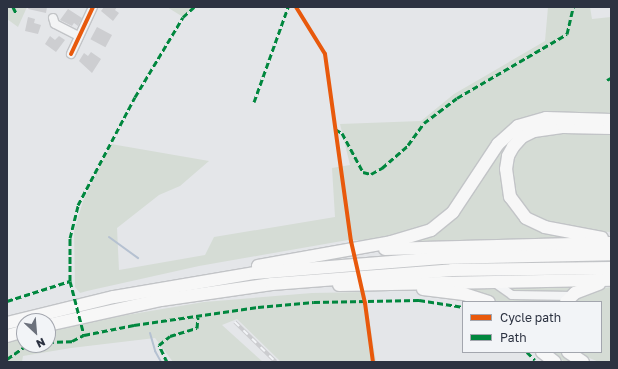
<!DOCTYPE html>
<html>
<head>
<meta charset="utf-8">
<style>
	body { margin:0 }
	#map { position:relative; width:618px; height:369px; overflow:hidden; background:#e4e6e9; font-family:"Golos Text",sans-serif }
	div>[style] { position:absolute }
	.green>* { inset:0; background:#d5dcd5 }
	.stream>* { height:2px; margin:-1px; padding:0 1px; transform-origin:1px; border-radius:1px; background:#b5c1d1 }
	.building>* { inset:0; background:#cdced1; transform-origin:0 0 }
	.roads { filter:drop-shadow(1px 0 #c2c4c7) drop-shadow(-1px 0 #c2c4c7) drop-shadow(0 1px #c2c4c7) drop-shadow(0 -1px #c2c4c7) }
	.minor>* { height:8px; margin:-4px; padding:0 4px; transform-origin:4px; border-radius:4px; background:#f3f4f5 }
	.highway>* { height:12px; margin:-6px; padding:0 6px; transform-origin:6px; border-radius:6px; background:#f7f7f7 }
	.rail>* { height:3.5px; margin-top:-1.75px; transform-origin:0; background:repeating-linear-gradient(90deg,#f2f4f7 0 6px,#cccdd0 0 12px); box-sizing:border-box; border-block:1px solid #cccdd0 }
	.quiet>* { height:3px; margin-top:-1.5px; transform-origin:0; background:repeating-linear-gradient(90deg,#00873e 0 6px,transparent 0 9px) }
	.cycleway>* { height:4px; margin:-2px; padding:0 2px; transform-origin:2px; border-radius:2px; background:#e8590c }
	span { translate:-50% -50%; white-space:nowrap; text-align:center; line-height:1.15; -webkit-text-stroke:3px #f2f4f7; paint-order:stroke }
	.frame { position:absolute; inset:0; border:8px solid #2c3241; pointer-events:none }
	.legend { position:absolute; left:462px; top:301px; width:140px; height:52px; box-sizing:border-box; background:#f2f4f7; border:1px solid #a3a6ae; margin:0; padding:5px 7px; list-style:none; font-size:12px; color:#2c3241 }
	.legend li { display:flex; align-items:center; gap:8px; height:20px }
	.legend b { width:20px; border:1px solid #a3a6ae }
	.north { position:absolute; left:16px; top:313px; width:40px; height:40px; box-sizing:border-box; background:#f2f4f7; border:1px solid #a3a6ae; border-radius:50%; rotate:154deg; font-size:11px; font-weight:700; line-height:16px; text-align:center; color:#2c3241 }
	.north::after { content:''; display:block; margin:auto; width:14px; height:18px; background:#6c717c; clip-path:polygon(50% 0,100% 100%,50% 72%,0 100%) }
</style>
</head>
<body>
<div id="map">
	<div class="green">
		<div style="clip-path:polygon(7px 7px,27px 7px,18px 27px,7px 19px)"></div>
		<div style="clip-path:polygon(167px 7px,194px 7px,183px 17px)"></div>
		<div style="clip-path:polygon(548px 7px,590px 7px,592px 19px,611px 17px,611px 117px,540px 125px,505px 155px,500px 172px,506px 203px,516px 216px,532px 226px,563px 235px,564px 238px,417px 242px,348px 240px,199px 266px,87px 291px,80px 293px,75px 287px,74px 231px,83px 201px,111px 144px,209px 161px,180px 186px,159px 195px,117px 228px,119px 270px,205px 255px,214px 237px,335px 217px,332px 168px,350px 165px,340px 124px,421px 121px,454px 94px,545px 41px)"></div>
		<div style="clip-path:polygon(611px 131px,611px 232px,586px 231px,533px 218px,515px 200px,510px 174px,516px 149px,524px 139px,537px 133px)"></div>
		<div style="clip-path:polygon(583px 286px,562px 302px,497px 302px,464px 290px,469px 287px)"></div>
		<div style="clip-path:polygon(611px 287px,611px 362px,599px 362px,575px 352px,601px 352px,601px 302px,573px 302px,590px 290px)"></div>
		<div style="clip-path:polygon(365px 292px,376px 362px,281px 362px,237px 319px,222px 325px,263px 362px,173px 362px,155px 338px,71px 348px,23px 356px,22px 362px,7px 362px,7px 343px,24px 338px,24px 345px,48px 345px,48px 332px,85px 322px,204px 302px,312px 293px)"></div>
		<div style="clip-path:polygon(548px 352px,565px 352px,577px 362px,565px 362px)"></div>
	</div>
	<div class="stream">
		<div style="left:109px;top:237px;width:36px;rotate:36deg"></div>
		<div style="left:150px;top:333px;width:19px;rotate:74deg"></div>
		<div style="left:155px;top:351px;width:13px;rotate:61deg"></div>
	</div>
	<div class="building">
		<div style="clip-path:polygon(29px 7px,47px 7px,46px 13px,28px 9px)"></div>
		<div style="clip-path:polygon(104px 7px,117px 7px,115px 10px,119px 13px,113px 21px,101px 11px)"></div>
		<div style="clip-path:polygon(68px 9px,82px 18px,78px 26px,74px 23px,72px 26px,60px 20px)"></div>
		<div style="clip-path:polygon(28px 17px,35px 19px,34px 23px,41px 25px,38px 34px,25px 31px)"></div>
		<div style="left:97px;top:27px;width:17px;height:14px;rotate:28deg"></div>
		<div style="clip-path:polygon(50px 36px,55px 40px,59px 36px,65px 40px,56px 52px,45px 44px)"></div>
		<div style="clip-path:polygon(91px 52px,101px 59px,92px 73px,79px 61px,84px 53px,88px 56px)"></div>
	</div>
	<div class="roads">
		<div class="minor">
			<div style="left:53px;top:18px;width:6px;rotate:72deg"></div>
			<div style="left:55px;top:24px;width:27px;rotate:27deg"></div>
			<div style="left:71px;top:54px;width:52px;rotate:-64.9deg"></div>
			<div style="left:492px;top:281px;width:24px;rotate:35deg"></div>
			<div style="left:512px;top:295px;width:60px;rotate:1deg"></div>
		</div>
		<div class="highway">
			<div style="left:602px;top:238px;width:58px;rotate:-169.1deg"></div>
			<div style="left:545px;top:227px;width:21px;rotate:-155deg"></div>
			<div style="left:526px;top:218px;width:26px;rotate:-127deg"></div>
			<div style="left:510px;top:197px;width:28px;rotate:-98deg"></div>
			<div style="left:506px;top:169px;width:13px;rotate:-81deg"></div>
			<div style="left:508px;top:156px;width:10px;rotate:-61deg"></div>
			<div style="left:513px;top:147px;width:13px;rotate:-48deg"></div>
			<div style="left:522px;top:137px;width:13px;rotate:-27deg"></div>
			<div style="left:534px;top:131px;width:30px;rotate:-8deg"></div>
			<div style="left:564px;top:127px;width:47px;rotate:1.2deg"></div>
			<div style="left:385px;top:249px;width:226px;rotate:-1.5deg"></div>
			<div style="left:258px;top:266px;width:135px;rotate:-10.2deg"></div>
			<div style="left:391px;top:242px;width:42px;rotate:-16.7deg"></div>
			<div style="left:431px;top:230px;width:28px;rotate:-39deg"></div>
			<div style="left:453px;top:212px;width:82px;rotate:-56.5deg"></div>
			<div style="left:498px;top:144px;width:27px;rotate:-42deg"></div>
			<div style="left:518px;top:126px;width:29px;rotate:-16deg"></div>
			<div style="left:546px;top:118px;width:65px;rotate:1.8deg"></div>
			<div style="left:339px;top:285px;width:272px;rotate:-1.1deg"></div>
			<div style="left:423px;top:289px;width:41px;rotate:7deg"></div>
			<div style="left:464px;top:294px;width:26px;rotate:18deg"></div>
			<div style="left:566px;top:302px;width:13px;rotate:-45deg"></div>
			<div style="left:575px;top:293px;width:26px;rotate:-21deg"></div>
			<div style="left:7px;top:323px;width:110px;rotate:-13.7deg"></div>
			<div style="left:114px;top:297px;width:143px;rotate:-9.7deg"></div>
			<div style="left:255px;top:273px;width:187px;rotate:-4.6deg"></div>
			<div style="left:441px;top:258px;width:170px;rotate:-1.3deg"></div>
			<div style="left:48px;top:325px;width:116px;rotate:-12.5deg"></div>
			<div style="left:161px;top:300px;width:112px;rotate:-8.2deg"></div>
			<div style="left:272px;top:284px;width:181px;rotate:-4.4deg"></div>
			<div style="left:452px;top:270px;width:159px;rotate:-0.7deg"></div>
			<div style="left:7px;top:336px;width:18px;rotate:-16deg"></div>
			<div style="left:542px;top:352px;width:16px;rotate:38deg"></div>
			<div style="left:568px;top:352px;width:18px;rotate:34deg"></div>
		</div>
	</div>
	<div class="rail">
		<div style="left:235px;top:322px;width:57px;rotate:44.3deg"></div>
	</div>
	<div class="quiet">
		<div style="left:13px;top:7px;width:7px;rotate:63deg"></div>
		<div style="left:607px;top:80px;width:4px;rotate:-27deg"></div>
		<div style="left:254px;top:102px;width:101px;rotate:-70.3deg"></div>
		<div style="left:335px;top:129px;width:8px;rotate:30deg"></div>
		<div style="left:342px;top:133px;width:44px;rotate:61.7deg"></div>
		<div style="left:363px;top:172px;width:8px;rotate:14deg"></div>
		<div style="left:371px;top:174px;width:13px;rotate:-29deg"></div>
		<div style="left:382px;top:168px;width:35px;rotate:-41deg"></div>
		<div style="left:408px;top:145px;width:27px;rotate:-54deg"></div>
		<div style="left:424px;top:123px;width:41px;rotate:-37.1deg"></div>
		<div style="left:457px;top:98px;width:127px;rotate:-30.2deg"></div>
		<div style="left:567px;top:34px;width:28px;rotate:-77deg"></div>
		<div style="left:70px;top:281px;width:56px;rotate:75.5deg"></div>
		<div style="left:7px;top:301px;width:66px;rotate:-17.6deg"></div>
		<div style="left:70px;top:281px;width:43px;rotate:-90deg"></div>
		<div style="left:70px;top:238px;width:34px;rotate:-76deg"></div>
		<div style="left:78px;top:205px;width:122px;rotate:-62.2deg"></div>
		<div style="left:135px;top:97px;width:93px;rotate:-59deg"></div>
		<div style="left:183px;top:17px;width:15px;rotate:-42deg"></div>
		<div style="left:48px;top:342px;width:24px;rotate:-2deg"></div>
		<div style="left:72px;top:341px;width:13px;rotate:-27deg"></div>
		<div style="left:84px;top:335px;width:51px;rotate:-11.3deg"></div>
		<div style="left:134px;top:325px;width:125px;rotate:-8.3deg"></div>
		<div style="left:258px;top:307px;width:56px;rotate:-5.1deg"></div>
		<div style="left:314px;top:302px;width:105px;rotate:-1.1deg"></div>
		<div style="left:419px;top:300px;width:45px;rotate:9deg"></div>
		<div style="left:527px;top:352px;width:11px;rotate:45deg"></div>
		<div style="left:7px;top:359px;width:21px;rotate:-35deg"></div>
		<div style="left:24px;top:347px;width:8px;rotate:-14deg"></div>
		<div style="left:167px;top:362px;width:19px;rotate:-115deg"></div>
		<div style="left:159px;top:345px;width:14px;rotate:-39deg"></div>
		<div style="left:170px;top:336px;width:28px;rotate:-17deg"></div>
		<div style="left:197px;top:328px;width:11px;rotate:-85deg"></div>
	</div>
	<div class="cycleway">
		<div style="left:296px;top:7px;width:55px;rotate:58.3deg"></div>
		<div style="left:325px;top:54px;width:189px;rotate:82.1deg"></div>
		<div style="left:351px;top:241px;width:64px;rotate:77.3deg"></div>
		<div style="left:365px;top:303px;width:60px;rotate:82.3deg"></div>
		<div style="left:71px;top:54px;width:52px;rotate:-64.9deg"></div>
	</div>
	<div class="frame"></div>
	<ul class="legend">
	<li><b style="height:5px;background:#e8590c"></b>Cycle path</li>
	<li><b style="height:5px;background:#00873e"></b>Path</li>
	</ul>
	<div class="north">N</div>
</div>
</body>
</html>
